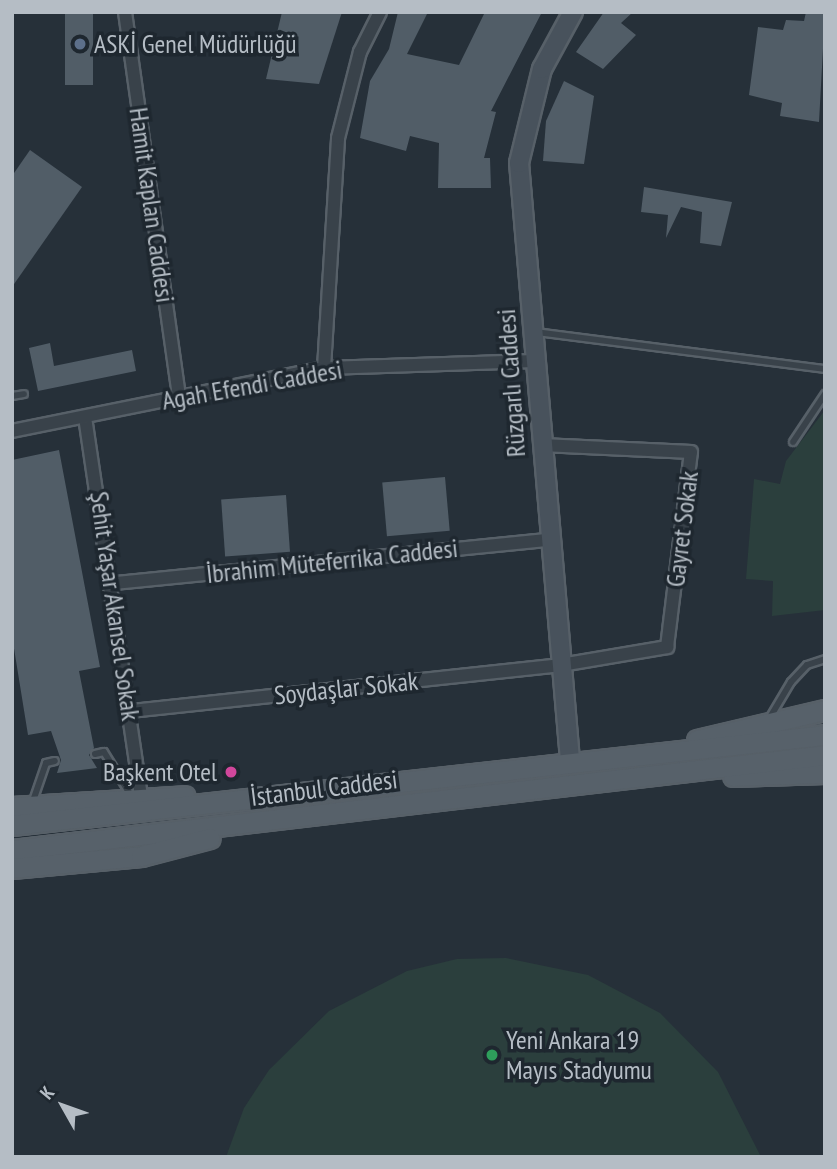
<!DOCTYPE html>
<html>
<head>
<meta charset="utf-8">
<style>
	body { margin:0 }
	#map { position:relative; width:837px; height:1169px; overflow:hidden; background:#263039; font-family:"PT Sans Narrow",sans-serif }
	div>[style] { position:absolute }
	.green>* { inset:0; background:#2b3f3d }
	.building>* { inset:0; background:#515d67; transform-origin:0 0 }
	.roads { filter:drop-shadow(2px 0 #576068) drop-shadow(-2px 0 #576068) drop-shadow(0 2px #576068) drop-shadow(0 -2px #576068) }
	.lane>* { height:6px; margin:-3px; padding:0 3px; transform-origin:3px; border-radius:3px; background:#39424a }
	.street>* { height:12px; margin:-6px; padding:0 6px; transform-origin:6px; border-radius:6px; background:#39424a }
	.secondary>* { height:18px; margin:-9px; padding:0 9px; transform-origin:9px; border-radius:9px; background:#48525c }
	.primary>* { height:19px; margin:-9.5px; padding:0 9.5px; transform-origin:9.5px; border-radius:9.5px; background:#57616a }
	.dots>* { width:19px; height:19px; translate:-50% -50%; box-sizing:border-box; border:4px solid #1e272f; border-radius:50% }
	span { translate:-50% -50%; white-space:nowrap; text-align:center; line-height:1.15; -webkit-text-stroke:7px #1e272f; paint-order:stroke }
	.poi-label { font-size:26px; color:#b5bdc5 }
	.left { translate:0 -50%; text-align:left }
	.right { translate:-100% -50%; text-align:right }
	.street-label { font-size:26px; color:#b5bdc5 }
	.frame { position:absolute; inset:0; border:14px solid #b5bdc5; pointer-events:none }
	.north { position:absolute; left:28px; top:1071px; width:70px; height:70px; -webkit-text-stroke:5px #1e272f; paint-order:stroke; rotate:310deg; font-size:19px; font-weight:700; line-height:28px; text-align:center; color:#b5bdc5 }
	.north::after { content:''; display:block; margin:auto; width:24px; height:32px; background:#b5bdc5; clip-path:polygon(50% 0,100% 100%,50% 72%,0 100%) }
</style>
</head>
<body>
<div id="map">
	<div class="green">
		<div style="clip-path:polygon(825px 410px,825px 610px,772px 616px,773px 581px,746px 579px,754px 479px,780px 484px,786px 461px)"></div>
		<div style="clip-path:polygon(506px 958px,588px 975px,660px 1013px,718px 1072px,761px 1157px,226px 1157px,244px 1108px,269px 1070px,329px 1011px,407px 971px,457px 959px)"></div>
	</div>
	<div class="building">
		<div style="left:65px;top:12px;width:28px;height:73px"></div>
		<div style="clip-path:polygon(282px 12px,342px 12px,319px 84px,266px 79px)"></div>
		<div style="clip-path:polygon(398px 12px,428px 12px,407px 54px,459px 65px,485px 12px,542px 12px,491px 111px,496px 112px,484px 158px,490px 158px,491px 188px,438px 188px,439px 143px,410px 136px,406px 151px,360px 138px,370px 81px,389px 49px)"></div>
		<div style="clip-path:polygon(604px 12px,633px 12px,621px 23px,636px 35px,603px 69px,576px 52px)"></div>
		<div style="clip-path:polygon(806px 12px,825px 12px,819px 122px,780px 116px,782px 103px,749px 95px,758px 27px,783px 30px,786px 20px,804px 21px)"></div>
		<div style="clip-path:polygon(564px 81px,594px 96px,584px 164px,543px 161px,546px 121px)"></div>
		<div style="clip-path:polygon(30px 150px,82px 187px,12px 287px,12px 176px)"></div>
		<div style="clip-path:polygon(644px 187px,732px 202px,721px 246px,700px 243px,702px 212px,681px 207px,666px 238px,668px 215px,641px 212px)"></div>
		<div style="clip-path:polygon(50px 343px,54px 366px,132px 350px,136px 371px,38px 391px,29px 348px)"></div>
		<div style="clip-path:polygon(59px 450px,100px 667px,79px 671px,94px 748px,89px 755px,97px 768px,57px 773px,61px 760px,51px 731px,28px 735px,12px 636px,12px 460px)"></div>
		<div style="left:445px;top:477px;width:54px;height:63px;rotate:85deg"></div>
		<div style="left:286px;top:495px;width:57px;height:65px;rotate:86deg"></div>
	</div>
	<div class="roads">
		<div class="lane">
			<div style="left:536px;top:332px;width:291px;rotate:7.3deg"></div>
			<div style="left:12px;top:396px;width:12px;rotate:-9deg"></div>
			<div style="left:793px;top:442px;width:58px;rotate:-56.3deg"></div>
			<div style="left:769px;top:719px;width:43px;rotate:-59.3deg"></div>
			<div style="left:791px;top:682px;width:23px;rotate:-47deg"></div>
			<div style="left:807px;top:665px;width:19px;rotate:-18deg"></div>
			<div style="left:95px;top:754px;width:9px;rotate:-13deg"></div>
			<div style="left:104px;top:752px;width:49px;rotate:58.2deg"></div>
			<div style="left:33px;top:801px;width:40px;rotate:-71.1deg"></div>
			<div style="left:46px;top:763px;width:9px;rotate:-13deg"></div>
		</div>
		<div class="street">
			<div style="left:125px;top:12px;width:390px;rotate:82deg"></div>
			<div style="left:324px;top:368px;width:230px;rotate:-86.5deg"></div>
			<div style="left:338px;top:138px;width:89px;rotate:-75.7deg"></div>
			<div style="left:360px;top:52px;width:45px;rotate:-63.4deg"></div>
			<div style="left:85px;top:417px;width:382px;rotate:81.6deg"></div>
			<div style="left:12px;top:431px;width:318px;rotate:-11.4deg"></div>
			<div style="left:324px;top:368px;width:212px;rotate:-1.9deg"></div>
			<div style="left:115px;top:583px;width:435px;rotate:-5.7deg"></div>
			<div style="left:131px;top:711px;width:432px;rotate:-6.1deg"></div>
			<div style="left:561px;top:665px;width:108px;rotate:-9.6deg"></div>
			<div style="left:667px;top:647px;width:196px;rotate:-83deg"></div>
			<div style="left:691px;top:452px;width:149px;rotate:-177.3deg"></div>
		</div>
		<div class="secondary">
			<div style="left:570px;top:760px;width:599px;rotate:-94.88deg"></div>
			<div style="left:519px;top:163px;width:97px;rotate:-76.3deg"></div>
			<div style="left:542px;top:69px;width:65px;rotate:-61.5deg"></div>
		</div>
		<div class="primary">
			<div style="left:697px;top:740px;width:131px;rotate:-13.2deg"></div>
			<div style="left:733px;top:776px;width:92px;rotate:-1.9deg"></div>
			<div style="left:12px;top:807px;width:173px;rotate:-3.6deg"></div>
			<div style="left:12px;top:825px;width:818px;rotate:-6.32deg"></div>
			<div style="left:12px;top:850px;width:819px;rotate:-6.66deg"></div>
			<div style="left:12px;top:868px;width:130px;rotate:-5.3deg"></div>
			<div style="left:141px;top:856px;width:71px;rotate:-14.6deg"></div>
		</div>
	</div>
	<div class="dots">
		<div style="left:80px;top:44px;background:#5c6f8a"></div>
		<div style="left:231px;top:772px;background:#d1479c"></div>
		<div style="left:492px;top:1055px;background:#2e9e5b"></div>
	</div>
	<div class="poi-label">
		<span class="left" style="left:94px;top:44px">ASKİ Genel Müdürlüğü</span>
		<span class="right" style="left:217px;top:772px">Başkent Otel</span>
		<span class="left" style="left:506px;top:1055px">Yeni Ankara 19<br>Mayıs Stadyumu</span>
	</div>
	<div class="street-label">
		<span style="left:152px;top:205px;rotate:82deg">Hamit Kaplan Caddesi</span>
		<span style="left:511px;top:383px;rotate:-94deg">Rüzgarlı Caddesi</span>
		<span style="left:252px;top:385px;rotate:-10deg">Agah Efendi Caddesi</span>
		<span style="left:682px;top:529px;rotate:-83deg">Gayret Sokak</span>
		<span style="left:332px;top:561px;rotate:-6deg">İbrahim Müteferrika Caddesi</span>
		<span style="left:115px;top:606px;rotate:82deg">Şehit Yaşar Akansel Sokak</span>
		<span style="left:346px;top:688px;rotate:-6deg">Soydaşlar Sokak</span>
		<span style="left:324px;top:788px;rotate:-7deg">İstanbul Caddesi</span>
	</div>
	<div class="frame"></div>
	<div class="north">K</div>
</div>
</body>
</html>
